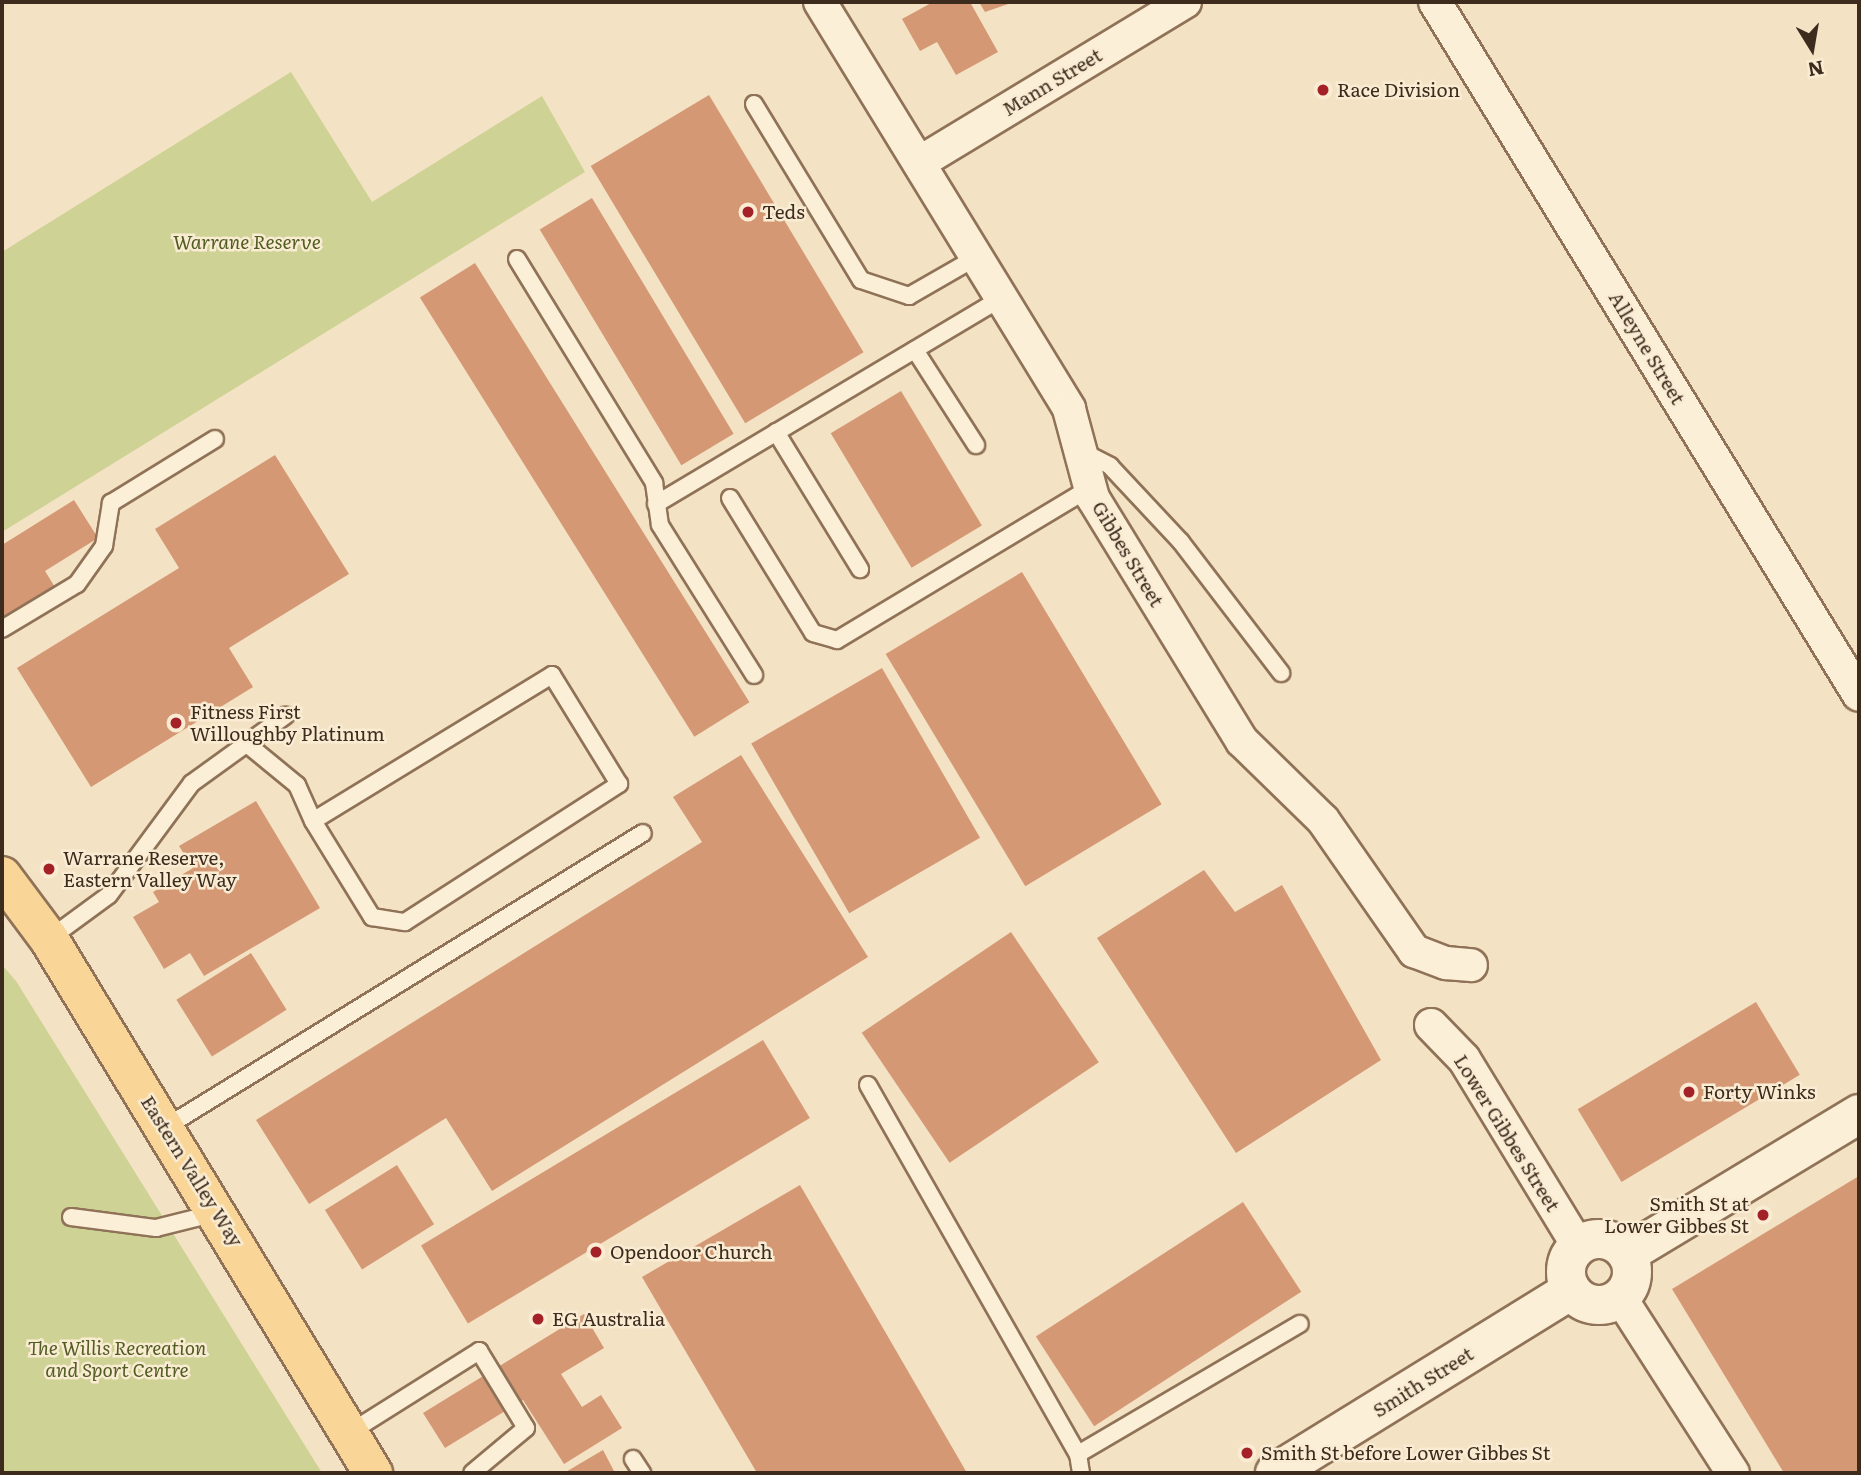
<!DOCTYPE html>
<html>
<head>
<meta charset="utf-8">
<style>
	body { margin:0 }
	#map { position:relative; width:1861px; height:1475px; overflow:hidden; background:#f3e2c3; font-family:Literata,serif }
	div>[style] { position:absolute }
	.green>* { inset:0; background:#ced295 }
	.building>* { inset:0; background:#d59875; transform-origin:0 0 }
	.roads { filter:drop-shadow(2px 0 #8f7257) drop-shadow(-2px 0 #8f7257) drop-shadow(0 2px #8f7257) drop-shadow(0 -2px #8f7257) }
	.lane>* { height:16px; margin:-8px; padding:0 8px; transform-origin:8px; border-radius:8px; background:#fcefd7 }
	.street>* { height:32px; margin:-16px; padding:0 16px; transform-origin:16px; border-radius:16px; background:#fcefd7 }
	.secondary>* { height:38px; margin:-19px; padding:0 19px; transform-origin:19px; border-radius:19px; background:#fcefd7 }
	.secondary>.ring { margin:-19px; padding:0; box-sizing:content-box; background:none; border:38px solid #fcefd7; border-radius:50% }
	.primary>* { height:38px; margin:-19px; padding:0 19px; transform-origin:19px; border-radius:19px; background:#f9d697 }
	.dots>* { width:19px; height:19px; translate:-50% -50%; box-sizing:border-box; border:4px solid #f9ecd3; border-radius:50% }
	span { translate:-50% -50%; white-space:nowrap; text-align:center; line-height:1.15; -webkit-text-stroke:5px #f9ecd3; paint-order:stroke }
	.street-label { font-size:19px; color:#3d2b1d }
	.poi-label { font-size:19px; color:#3d2b1d }
	.left { translate:0 -50%; text-align:left }
	.right { translate:-100% -50%; text-align:right }
	.park-label { font-size:19px; color:#505c21; font-style:italic }
	.frame { position:absolute; inset:0; border:4px solid #3d2b1d; pointer-events:none }
	.north { position:absolute; left:1777px; top:14px; width:70px; height:70px; -webkit-text-stroke:5px #f9ecd3; paint-order:stroke; rotate:169deg; font-size:19px; font-weight:700; line-height:28px; text-align:center; color:#3d2b1d }
	.north::after { content:''; display:block; margin:auto; width:24px; height:32px; background:#3d2b1d; clip-path:polygon(50% 0,100% 100%,50% 72%,0 100%) }
</style>
</head>
<body>
<div id="map">
	<div class="green">
		<div style="clip-path:polygon(291px 72px,372px 202px,542px 96px,585px 172px,2px 532px,2px 252px)"></div>
		<div style="clip-path:polygon(2px 965px,16px 981px,322px 1473px,2px 1473px)"></div>
	</div>
	<div class="building">
		<div style="clip-path:polygon(933px 2px,970px 2px,998px 52px,956px 75px,937px 42px,920px 51px,902px 19px)"></div>
		<div style="clip-path:polygon(979px 2px,1014px 2px,985px 12px)"></div>
		<div style="left:709px;top:95px;width:300px;height:138px;rotate:59deg"></div>
		<div style="left:592px;top:198px;width:275px;height:61px;rotate:59deg"></div>
		<div style="left:475px;top:263px;width:518px;height:65px;rotate:58deg"></div>
		<div style="left:901px;top:391px;width:157px;height:82px;rotate:59deg"></div>
		<div style="clip-path:polygon(275px 455px,349px 574px,229px 648px,253px 687px,91px 787px,17px 668px,179px 568px,155px 529px)"></div>
		<div style="clip-path:polygon(74px 500px,98px 538px,45px 571px,58px 592px,2px 627px,2px 545px)"></div>
		<div style="left:1022px;top:572px;width:271px;height:159px;rotate:59deg"></div>
		<div style="left:882px;top:668px;width:196px;height:151px;rotate:60deg"></div>
		<div style="clip-path:polygon(741px 755px,868px 957px,492px 1191px,446px 1118px,309px 1204px,256px 1120px,702px 842px,673px 797px)"></div>
		<div style="clip-path:polygon(256px 801px,320px 908px,204px 976px,190px 953px,164px 969px,133px 917px,159px 902px,153px 892px,193px 868px,179px 846px)"></div>
		<div style="clip-path:polygon(1204px 870px,1235px 912px,1282px 885px,1381px 1060px,1236px 1153px,1097px 938px)"></div>
		<div style="left:1011px;top:932px;width:157px;height:180px;rotate:56deg"></div>
		<div style="left:251px;top:953px;width:67px;height:88px;rotate:58deg"></div>
		<div style="left:1756px;top:1002px;width:85px;height:208px;rotate:59deg"></div>
		<div style="left:763px;top:1040px;width:91px;height:399px;rotate:59deg"></div>
		<div style="left:397px;top:1165px;width:70px;height:85px;rotate:58deg"></div>
		<div style="clip-path:polygon(1859px 1176px,1859px 1473px,1784px 1473px,1672px 1289px)"></div>
		<div style="clip-path:polygon(800px 1185px,967px 1473px,757px 1473px,642px 1277px)"></div>
		<div style="left:1243px;top:1202px;width:107px;height:247px;rotate:57deg"></div>
		<div style="clip-path:polygon(584px 1314px,604px 1348px,561px 1374px,582px 1407px,601px 1395px,622px 1428px,564px 1464px,523px 1400px,445px 1448px,423px 1413px)"></div>
		<div style="clip-path:polygon(603px 1450px,615px 1473px,564px 1473px)"></div>
	</div>
	<div class="roads">
		<div class="lane">
			<div style="left:754px;top:104px;width:206px;rotate:58.7deg"></div>
			<div style="left:861px;top:280px;width:51px;rotate:18.4deg"></div>
			<div style="left:909px;top:296px;width:76px;rotate:-29.9deg"></div>
			<div style="left:517px;top:259px;width:263px;rotate:58.5deg"></div>
			<div style="left:654px;top:483px;width:42px;rotate:81.9deg"></div>
			<div style="left:660px;top:525px;width:177px;rotate:57.9deg"></div>
			<div style="left:915px;top:350px;width:113px;rotate:57.3deg"></div>
			<div style="left:776px;top:432px;width:161px;rotate:58.5deg"></div>
			<div style="left:1081px;top:451px;width:33px;rotate:27deg"></div>
			<div style="left:1110px;top:466px;width:104px;rotate:46.9deg"></div>
			<div style="left:1181px;top:542px;width:165px;rotate:52.6deg"></div>
			<div style="left:730px;top:498px;width:158px;rotate:58.4deg"></div>
			<div style="left:813px;top:633px;width:25px;rotate:16deg"></div>
			<div style="left:837px;top:640px;width:295px;rotate:-31deg"></div>
			<div style="left:656px;top:504px;width:400px;rotate:-30.8deg"></div>
			<div style="left:2px;top:629px;width:87px;rotate:-31deg"></div>
			<div style="left:77px;top:584px;width:47px;rotate:-54.6deg"></div>
			<div style="left:104px;top:546px;width:44px;rotate:-80.8deg"></div>
			<div style="left:111px;top:503px;width:122px;rotate:-31.6deg"></div>
			<div style="left:247px;top:744px;width:65px;rotate:39.4deg"></div>
			<div style="left:297px;top:785px;width:39px;rotate:66deg"></div>
			<div style="left:313px;top:821px;width:113px;rotate:58.4deg"></div>
			<div style="left:372px;top:917px;width:33px;rotate:9deg"></div>
			<div style="left:405px;top:922px;width:255px;rotate:-32.8deg"></div>
			<div style="left:619px;top:784px;width:128px;rotate:-121.6deg"></div>
			<div style="left:552px;top:675px;width:280px;rotate:148.6deg"></div>
			<div style="left:49px;top:939px;width:74px;rotate:-36.3deg"></div>
			<div style="left:109px;top:895px;width:139px;rotate:-53.5deg"></div>
			<div style="left:192px;top:783px;width:115px;rotate:-35.8deg"></div>
			<div style="left:868px;top:1085px;width:425px;rotate:60.4deg"></div>
			<div style="left:1078px;top:1454px;width:19px;rotate:81deg"></div>
			<div style="left:166px;top:1127px;width:560px;rotate:-31.65deg"></div>
			<div style="left:71px;top:1217px;width:86px;rotate:7.4deg"></div>
			<div style="left:156px;top:1228px;width:62px;rotate:-14deg"></div>
			<div style="left:349px;top:1433px;width:154px;rotate:-32.2deg"></div>
			<div style="left:479px;top:1351px;width:90px;rotate:58.6deg"></div>
			<div style="left:526px;top:1428px;width:70px;rotate:140.2deg"></div>
			<div style="left:1078px;top:1454px;width:257px;rotate:-30.4deg"></div>
			<div style="left:633px;top:1459px;width:17px;rotate:57deg"></div>
		</div>
		<div class="street">
			<div style="left:820px;top:2px;width:477px;rotate:58.5deg"></div>
			<div style="left:1069px;top:409px;width:92px;rotate:74.9deg"></div>
			<div style="left:1093px;top:498px;width:285px;rotate:58.5deg"></div>
			<div style="left:1242px;top:741px;width:113px;rotate:44.3deg"></div>
			<div style="left:1323px;top:820px;width:160px;rotate:55.2deg"></div>
			<div style="left:1414px;top:951px;width:34px;rotate:21deg"></div>
			<div style="left:1446px;top:963px;width:25px;rotate:5deg"></div>
			<div style="left:1435px;top:2px;width:812px;rotate:58.54deg"></div>
			<div style="left:919px;top:163px;width:311px;rotate:-31.2deg"></div>
			<div style="left:1431px;top:1025px;width:47px;rotate:45.9deg"></div>
			<div style="left:1464px;top:1059px;width:219px;rotate:58.6deg"></div>
			<div style="left:1620px;top:1297px;width:209px;rotate:57.3deg"></div>
		</div>
		<div class="secondary">
			<div class="ring" style="left:1566px;top:1239px;width:28px;height:28px"></div>
			<div style="left:1627px;top:1254px;width:271px;rotate:-31.1deg"></div>
			<div style="left:1275px;top:1473px;width:348px;rotate:-31.7deg"></div>
		</div>
		<div class="primary">
			<div style="left:2px;top:876px;width:79px;rotate:53.3deg"></div>
			<div style="left:49px;top:939px;width:625px;rotate:58.75deg"></div>
		</div>
	</div>
	<div class="dots">
		<div style="left:1323px;top:90px;background:#a42128"></div>
		<div style="left:748px;top:212px;background:#a42128"></div>
		<div style="left:176px;top:723px;background:#a42128"></div>
		<div style="left:49px;top:869px;background:#a42128"></div>
		<div style="left:1689px;top:1092px;background:#a42128"></div>
		<div style="left:1763px;top:1215px;background:#a42128"></div>
		<div style="left:596px;top:1252px;background:#a42128"></div>
		<div style="left:538px;top:1319px;background:#a42128"></div>
		<div style="left:1247px;top:1453px;background:#a42128"></div>
	</div>
	<div class="street-label">
		<span style="left:1052px;top:82px;rotate:-31deg">Mann Street</span>
		<span style="left:1647px;top:348px;rotate:59deg">Alleyne Street</span>
		<span style="left:1128px;top:554px;rotate:59deg">Gibbes Street</span>
		<span style="left:1507px;top:1133px;rotate:58deg">Lower Gibbes Street</span>
		<span style="left:192px;top:1171px;rotate:58deg">Eastern Valley Way</span>
		<span style="left:1423px;top:1382px;rotate:-32deg">Smith Street</span>
	</div>
	<div class="poi-label">
		<span class="left" style="left:1337px;top:90px">Race Division</span>
		<span class="left" style="left:762px;top:212px">Teds</span>
		<span class="left" style="left:190px;top:723px">Fitness First<br>Willoughby Platinum</span>
		<span class="left" style="left:63px;top:869px">Warrane Reserve,<br>Eastern Valley Way</span>
		<span class="left" style="left:1703px;top:1092px">Forty Winks</span>
		<span class="right" style="left:1749px;top:1215px">Smith St at<br>Lower Gibbes St</span>
		<span class="left" style="left:610px;top:1252px">Opendoor Church</span>
		<span class="left" style="left:552px;top:1319px">EG Australia</span>
		<span class="left" style="left:1261px;top:1453px">Smith St before Lower Gibbes St</span>
	</div>
	<div class="park-label">
		<span style="left:247px;top:242px">Warrane Reserve</span>
		<span style="left:117px;top:1359px">The Willis Recreation<br>and Sport Centre</span>
	</div>
	<div class="frame"></div>
	<div class="north">N</div>
</div>
</body>
</html>
